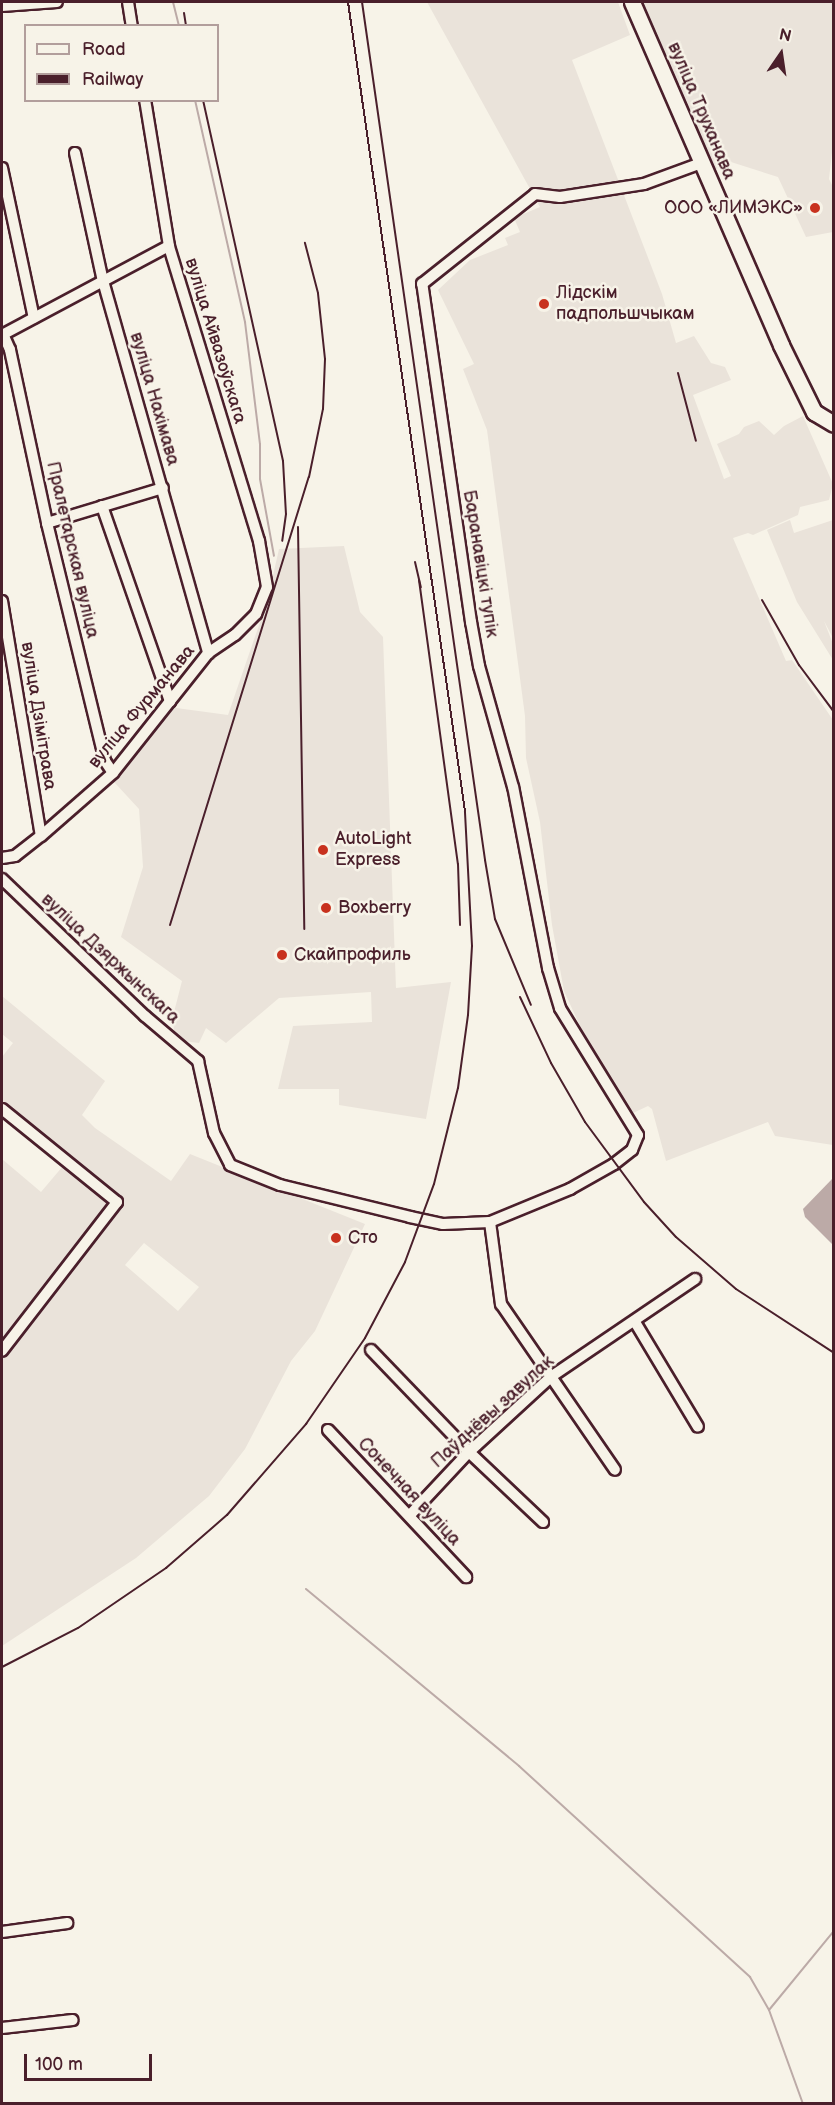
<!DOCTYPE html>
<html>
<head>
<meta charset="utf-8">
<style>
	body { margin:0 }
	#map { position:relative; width:835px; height:2105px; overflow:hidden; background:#f7f3e8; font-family:"Balsamiq Sans",sans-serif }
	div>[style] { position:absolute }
	.built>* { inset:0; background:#eae3da }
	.water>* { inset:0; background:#bcaaa7 }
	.stream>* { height:2px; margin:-1px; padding:0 1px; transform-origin:1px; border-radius:1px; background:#bcaaa7 }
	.roads { filter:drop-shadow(2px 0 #4a1f2b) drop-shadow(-2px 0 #4a1f2b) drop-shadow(0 2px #4a1f2b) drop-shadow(0 -2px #4a1f2b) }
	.minor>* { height:10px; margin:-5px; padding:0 5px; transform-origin:5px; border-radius:5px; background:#f7f3e8 }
	.secondary>* { height:15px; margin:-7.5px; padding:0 7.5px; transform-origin:7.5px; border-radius:7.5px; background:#f7f3e8 }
	.rail>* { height:2px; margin:-1px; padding:0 1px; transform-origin:1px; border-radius:1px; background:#4a1f2b }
	.dots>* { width:16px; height:16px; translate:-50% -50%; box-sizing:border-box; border:3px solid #f7f3e8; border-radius:50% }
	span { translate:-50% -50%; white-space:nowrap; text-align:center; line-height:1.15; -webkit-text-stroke:5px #f7f3e8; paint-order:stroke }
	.street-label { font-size:18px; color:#4a1f2b }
	.poi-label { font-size:18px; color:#4a1f2b }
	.right { translate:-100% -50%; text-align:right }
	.left { translate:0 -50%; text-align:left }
	.frame { position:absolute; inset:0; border:3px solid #4a1f2b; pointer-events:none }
	.legend { position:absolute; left:24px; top:24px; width:195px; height:78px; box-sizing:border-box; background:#f7f3e8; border:2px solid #b29e9c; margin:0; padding:8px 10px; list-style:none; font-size:18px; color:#4a1f2b }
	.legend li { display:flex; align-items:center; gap:12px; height:30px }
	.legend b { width:30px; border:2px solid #b29e9c }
	.north { position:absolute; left:751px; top:24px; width:60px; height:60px; -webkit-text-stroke:4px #f7f3e8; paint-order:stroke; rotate:13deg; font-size:16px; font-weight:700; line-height:24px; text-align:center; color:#4a1f2b }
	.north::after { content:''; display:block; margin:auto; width:21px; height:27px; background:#4a1f2b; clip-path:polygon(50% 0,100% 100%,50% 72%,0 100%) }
	.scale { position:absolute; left:24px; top:2054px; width:128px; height:27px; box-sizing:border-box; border:3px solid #4a1f2b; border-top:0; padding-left:8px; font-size:18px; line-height:21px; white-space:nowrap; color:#4a1f2b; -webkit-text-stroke:4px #f7f3e8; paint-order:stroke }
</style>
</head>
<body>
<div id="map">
	<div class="built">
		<div style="clip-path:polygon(427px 2px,618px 2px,630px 35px,572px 60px,662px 294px,676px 343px,694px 336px,711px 363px,725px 367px,731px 380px,693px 395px,724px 479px,731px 476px,717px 444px,739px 434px,744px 427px,759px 421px,774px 435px,784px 426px,803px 416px,833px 484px,829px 500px,800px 507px,798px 515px,753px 535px,748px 533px,733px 538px,786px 661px,792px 660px,833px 720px,833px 1145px,775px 1136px,768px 1122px,666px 1161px,652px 1109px,648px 1106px,631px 1114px,586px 1039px,564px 991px,552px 925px,540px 822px,526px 758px,525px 716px,487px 430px,463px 369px,474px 364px,438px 290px,470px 260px,508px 245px,505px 238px,520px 232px,514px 218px,540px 207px)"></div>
		<div style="clip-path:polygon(639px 2px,833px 2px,834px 134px,829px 179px,833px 187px,833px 232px,806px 237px,778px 177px,731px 162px,712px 171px)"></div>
		<div style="clip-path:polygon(790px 520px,794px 533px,833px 520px,833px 638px,824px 621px,833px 644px,833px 660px,797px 602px,767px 530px)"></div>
		<div style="clip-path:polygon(344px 546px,360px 612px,383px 637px,396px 988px,451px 982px,426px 1119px,339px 1105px,339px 1089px,278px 1089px,293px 1026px,372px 1022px,371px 992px,279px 998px,226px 1043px,206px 1028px,199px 1043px,183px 1041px,174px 1032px,173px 1016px,182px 981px,121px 937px,143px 867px,139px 809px,103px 770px,169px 707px,228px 715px,267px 602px,279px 549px)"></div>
		<div style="clip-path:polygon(evenodd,2px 996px,105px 1081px,82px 1115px,95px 1128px,171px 1181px,190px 1154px,365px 1224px,315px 1331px,291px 1361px,245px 1449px,209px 1496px,136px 1558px,2px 1646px,2px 1159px,41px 1192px,63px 1166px,2px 1115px,2px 1057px,13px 1043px,2px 1034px,2px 996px,144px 1243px,199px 1287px,178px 1311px,125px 1265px,144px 1243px)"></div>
	</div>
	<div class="water">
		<div style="clip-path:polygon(833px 1178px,833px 1245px,805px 1217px,803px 1209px)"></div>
	</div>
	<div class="stream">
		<div style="left:173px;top:2px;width:25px;rotate:76deg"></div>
		<div style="left:195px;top:100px;width:228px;rotate:77.3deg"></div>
		<div style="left:245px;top:322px;width:123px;rotate:83deg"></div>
		<div style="left:260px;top:444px;width:35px;rotate:90deg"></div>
		<div style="left:260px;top:479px;width:78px;rotate:79.7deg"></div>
		<div style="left:306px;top:1589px;width:277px;rotate:39.7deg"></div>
		<div style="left:519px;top:1766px;width:313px;rotate:42.4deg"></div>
		<div style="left:750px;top:1977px;width:38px;rotate:60deg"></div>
		<div style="left:769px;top:2010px;width:100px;rotate:70.1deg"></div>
		<div style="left:769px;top:2010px;width:102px;rotate:-50.6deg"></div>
	</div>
	<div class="roads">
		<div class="minor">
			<div style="left:128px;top:2px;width:24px;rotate:81deg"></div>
			<div style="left:2px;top:6px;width:55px;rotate:-4.2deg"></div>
			<div style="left:75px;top:153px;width:131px;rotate:77.7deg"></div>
			<div style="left:103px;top:281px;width:387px;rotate:74.2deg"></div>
			<div style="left:2px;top:168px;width:153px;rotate:78deg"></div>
			<div style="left:3px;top:334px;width:17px;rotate:66deg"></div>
			<div style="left:10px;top:350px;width:177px;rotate:77.9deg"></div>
			<div style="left:47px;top:523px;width:245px;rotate:76.3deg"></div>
			<div style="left:105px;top:761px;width:14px;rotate:56deg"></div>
			<div style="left:2px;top:335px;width:189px;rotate:-28.1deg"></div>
			<div style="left:102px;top:506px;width:207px;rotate:70.8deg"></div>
			<div style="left:47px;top:523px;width:121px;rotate:-16.8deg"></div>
			<div style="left:2px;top:601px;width:238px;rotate:80.6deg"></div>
			<div style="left:2px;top:858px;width:13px;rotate:-9deg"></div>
			<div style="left:15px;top:856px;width:33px;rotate:-38deg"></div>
			<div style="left:41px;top:836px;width:96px;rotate:-41.2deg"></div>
			<div style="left:113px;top:773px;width:153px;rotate:-51.6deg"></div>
			<div style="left:208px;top:653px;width:32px;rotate:-34deg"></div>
			<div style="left:235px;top:635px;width:30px;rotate:-45deg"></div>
			<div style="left:256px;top:614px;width:29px;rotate:-68deg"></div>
			<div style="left:267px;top:587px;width:47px;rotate:-99.9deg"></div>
			<div style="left:259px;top:541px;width:308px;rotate:-107deg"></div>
			<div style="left:169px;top:246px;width:148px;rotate:-99.3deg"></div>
			<div style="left:2px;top:879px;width:198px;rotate:43.8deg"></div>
			<div style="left:145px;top:1016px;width:70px;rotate:40.3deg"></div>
			<div style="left:198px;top:1061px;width:74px;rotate:77.5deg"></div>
			<div style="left:214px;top:1133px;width:36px;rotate:63deg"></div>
			<div style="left:230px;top:1165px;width:54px;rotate:21.8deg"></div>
			<div style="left:280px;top:1185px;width:134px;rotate:13.8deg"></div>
			<div style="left:410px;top:1217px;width:34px;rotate:12deg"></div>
			<div style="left:443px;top:1224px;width:47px;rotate:-2.4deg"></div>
			<div style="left:490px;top:1222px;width:87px;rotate:-22.4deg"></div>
			<div style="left:570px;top:1189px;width:51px;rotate:-29.6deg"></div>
			<div style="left:614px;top:1164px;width:23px;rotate:-38deg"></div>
			<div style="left:632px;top:1150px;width:16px;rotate:-68deg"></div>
			<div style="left:638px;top:1135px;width:149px;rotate:-121.6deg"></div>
			<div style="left:560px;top:1008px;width:42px;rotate:-106.7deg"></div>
			<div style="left:548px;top:968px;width:184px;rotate:-100.9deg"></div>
			<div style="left:513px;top:787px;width:126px;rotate:-105.7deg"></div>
			<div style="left:479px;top:666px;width:45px;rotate:-100.3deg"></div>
			<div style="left:471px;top:622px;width:342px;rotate:-98.2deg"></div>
			<div style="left:422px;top:284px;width:144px;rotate:-38.5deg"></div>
			<div style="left:535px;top:194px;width:25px;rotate:7deg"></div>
			<div style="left:560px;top:197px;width:85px;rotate:-8.8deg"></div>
			<div style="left:644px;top:184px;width:61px;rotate:-20.2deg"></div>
			<div style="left:2px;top:1109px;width:148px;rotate:39deg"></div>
			<div style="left:117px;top:1202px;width:188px;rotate:127.7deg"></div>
			<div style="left:490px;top:1222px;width:83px;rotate:82.4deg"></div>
			<div style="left:501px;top:1304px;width:201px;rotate:55.5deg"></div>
			<div style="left:635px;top:1322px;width:122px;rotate:59deg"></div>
			<div style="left:371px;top:1350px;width:141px;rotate:46.1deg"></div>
			<div style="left:469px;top:1452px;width:102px;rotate:43.4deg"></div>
			<div style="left:328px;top:1430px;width:202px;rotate:46.8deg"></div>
			<div style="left:410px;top:1515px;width:86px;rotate:-46.9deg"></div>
			<div style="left:469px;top:1452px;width:113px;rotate:-42.5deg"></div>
			<div style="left:552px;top:1376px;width:173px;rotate:-34.1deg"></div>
			<div style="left:2px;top:1932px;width:66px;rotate:-7.9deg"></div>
			<div style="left:2px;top:2028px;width:71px;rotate:-6.4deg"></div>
		</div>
		<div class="secondary">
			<div style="left:632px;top:2px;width:374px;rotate:66.5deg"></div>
			<div style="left:781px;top:345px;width:75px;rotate:63.8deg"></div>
			<div style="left:814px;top:412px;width:23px;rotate:31deg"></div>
		</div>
	</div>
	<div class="rail">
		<div style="left:362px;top:2px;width:867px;rotate:81.84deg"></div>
		<div style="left:485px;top:860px;width:60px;rotate:80.4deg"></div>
		<div style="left:495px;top:919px;width:93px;rotate:67.3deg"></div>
		<div style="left:184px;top:13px;width:13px;rotate:81deg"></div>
		<div style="left:203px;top:100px;width:370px;rotate:77.5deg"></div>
		<div style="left:283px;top:461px;width:53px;rotate:86.8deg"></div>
		<div style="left:286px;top:514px;width:27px;rotate:98deg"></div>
		<div style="left:678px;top:373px;width:70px;rotate:75.2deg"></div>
		<div style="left:298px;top:527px;width:402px;rotate:89.1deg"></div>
		<div style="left:415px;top:562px;width:26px;rotate:77deg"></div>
		<div style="left:419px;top:580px;width:287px;rotate:82.2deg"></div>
		<div style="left:458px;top:864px;width:61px;rotate:88.1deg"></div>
		<div style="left:762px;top:600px;width:75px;rotate:60.4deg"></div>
		<div style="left:799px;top:665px;width:59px;rotate:53.3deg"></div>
		<div style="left:170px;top:925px;width:469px;rotate:-72.8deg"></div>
		<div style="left:309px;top:477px;width:69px;rotate:-78.4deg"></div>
		<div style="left:323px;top:409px;width:50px;rotate:-87.7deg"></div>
		<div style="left:325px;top:359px;width:66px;rotate:-96.1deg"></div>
		<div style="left:318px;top:293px;width:52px;rotate:-104.6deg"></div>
		<div style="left:520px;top:997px;width:73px;rotate:64.8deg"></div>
		<div style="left:551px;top:1063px;width:68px;rotate:60deg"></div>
		<div style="left:585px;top:1122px;width:99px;rotate:53.6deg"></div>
		<div style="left:644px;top:1202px;width:47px;rotate:47.6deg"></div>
		<div style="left:676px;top:1237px;width:79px;rotate:40.9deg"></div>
		<div style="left:736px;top:1289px;width:117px;rotate:33.1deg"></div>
		<div style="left:2px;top:1667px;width:85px;rotate:-27.2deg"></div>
		<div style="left:78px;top:1628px;width:107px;rotate:-34.3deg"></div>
		<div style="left:166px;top:1568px;width:81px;rotate:-41deg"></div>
		<div style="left:227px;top:1515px;width:121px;rotate:-49deg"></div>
		<div style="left:306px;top:1424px;width:104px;rotate:-55.5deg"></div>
		<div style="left:365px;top:1338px;width:86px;rotate:-62.2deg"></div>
		<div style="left:405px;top:1262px;width:83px;rotate:-69.6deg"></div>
		<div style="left:434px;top:1184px;width:99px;rotate:-76deg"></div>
		<div style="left:458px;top:1088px;width:74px;rotate:-82.2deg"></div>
		<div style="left:468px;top:1015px;width:69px;rotate:-86.7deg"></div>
		<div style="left:472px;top:946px;width:135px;rotate:-93deg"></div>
		<div style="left:465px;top:811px;width:817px;rotate:-98.23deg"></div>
	</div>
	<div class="dots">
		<div style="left:815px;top:208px;background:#c8321e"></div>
		<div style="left:544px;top:304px;background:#c8321e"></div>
		<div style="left:323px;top:850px;background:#c8321e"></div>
		<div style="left:326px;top:908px;background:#c8321e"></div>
		<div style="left:282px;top:955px;background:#c8321e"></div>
		<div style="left:336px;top:1238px;background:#c8321e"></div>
	</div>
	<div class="street-label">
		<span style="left:701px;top:111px;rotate:67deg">вуліца Труханава</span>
		<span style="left:215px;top:341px;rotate:73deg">вуліца Айвазоўскага</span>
		<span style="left:154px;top:399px;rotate:74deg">вуліца Нахімава</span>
		<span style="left:72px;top:550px;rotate:77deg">Пралетарская вуліца</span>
		<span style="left:480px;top:564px;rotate:81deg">Баранавіцкі тупік</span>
		<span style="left:142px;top:707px;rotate:-50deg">вуліца Фурманава</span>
		<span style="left:38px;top:716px;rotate:81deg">вуліца Дзімітрава</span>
		<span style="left:110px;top:959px;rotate:43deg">вуліца Дзяржынскага</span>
		<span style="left:493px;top:1412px;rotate:-42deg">Паўднёвы завулак</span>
		<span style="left:409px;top:1492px;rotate:47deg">Сонечная вуліца</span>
	</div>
	<div class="poi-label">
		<span class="right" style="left:803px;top:208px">ООО «ЛИМЭКС»</span>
		<span class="left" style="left:556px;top:304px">Лідскім<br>падпольшчыкам</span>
		<span class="left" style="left:335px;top:850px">AutoLight<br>Express</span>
		<span class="left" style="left:338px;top:908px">Boxberry</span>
		<span class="left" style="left:294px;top:955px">Скайпрофиль</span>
		<span class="left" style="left:348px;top:1238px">Сто</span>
	</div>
	<div class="frame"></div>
	<ul class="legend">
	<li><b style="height:8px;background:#f7f3e8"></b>Road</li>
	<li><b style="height:8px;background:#4a1f2b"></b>Railway</li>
	</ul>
	<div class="north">N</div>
	<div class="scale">100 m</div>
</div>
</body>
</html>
